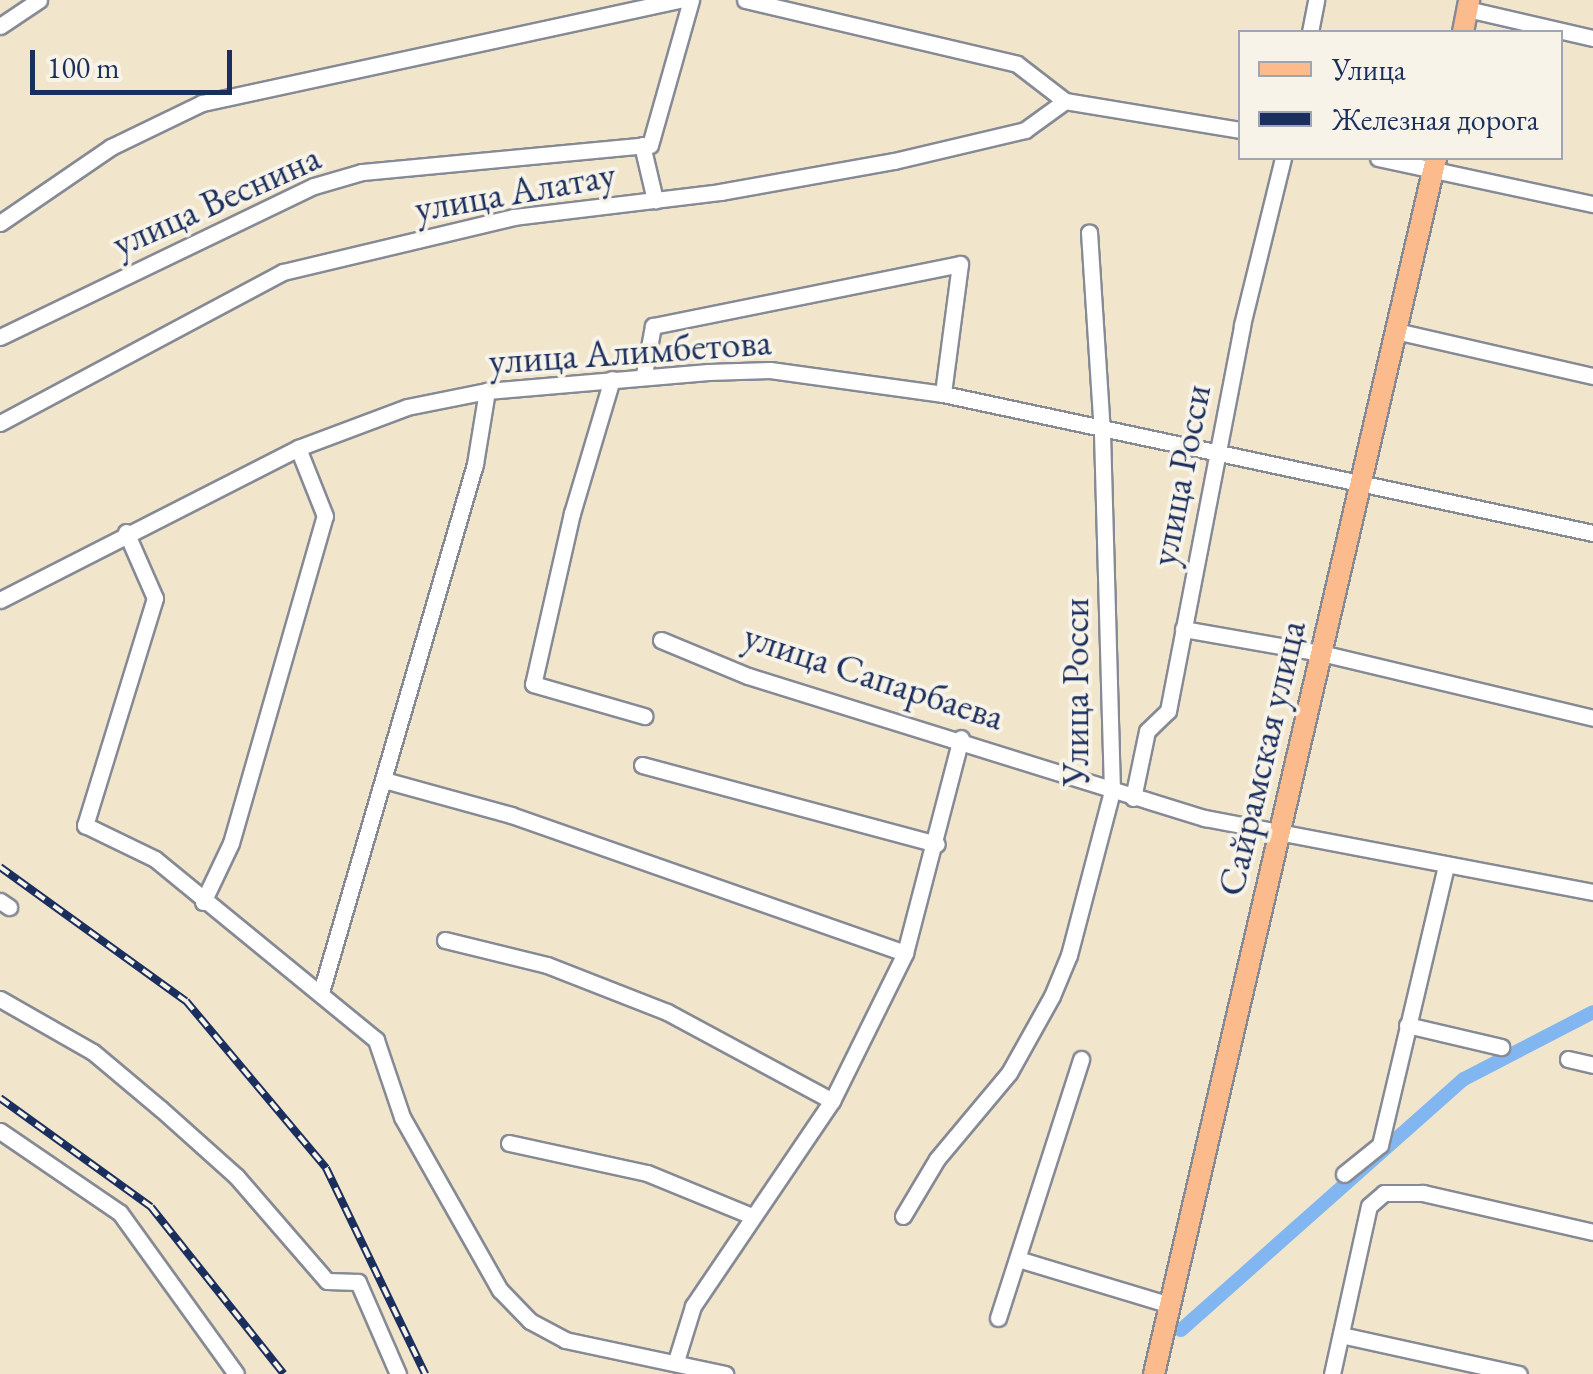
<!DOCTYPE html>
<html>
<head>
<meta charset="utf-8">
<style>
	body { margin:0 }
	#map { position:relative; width:1593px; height:1374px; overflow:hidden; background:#f1e5cc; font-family:"EB Garamond",serif }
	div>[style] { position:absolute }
	.canal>* { height:14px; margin:-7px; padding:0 7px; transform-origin:7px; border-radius:7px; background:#81b6f0 }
	.roads { filter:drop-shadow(2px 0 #868a95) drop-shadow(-2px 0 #868a95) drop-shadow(0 2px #868a95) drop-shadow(0 -2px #868a95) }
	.minor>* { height:15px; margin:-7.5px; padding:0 7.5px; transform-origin:7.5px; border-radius:7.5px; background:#fff }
	.major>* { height:20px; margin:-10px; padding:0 10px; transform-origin:10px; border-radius:10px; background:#fbbb8d }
	.rail>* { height:8px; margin-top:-4px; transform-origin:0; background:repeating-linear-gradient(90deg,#f7f3e8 0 11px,#1b2f5e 0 22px); box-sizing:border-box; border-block:2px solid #1b2f5e }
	span { translate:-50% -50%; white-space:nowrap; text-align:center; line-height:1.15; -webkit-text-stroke:8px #f7f3e8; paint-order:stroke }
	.street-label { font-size:38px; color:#1b2f5e }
	.legend { position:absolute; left:1238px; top:30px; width:325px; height:130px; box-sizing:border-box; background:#f7f3e8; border:2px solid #9fa5b1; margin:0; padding:12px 18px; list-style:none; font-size:30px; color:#1b2f5e }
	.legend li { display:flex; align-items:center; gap:20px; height:50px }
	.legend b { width:50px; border:2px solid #9fa5b1 }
	.scale { position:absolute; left:30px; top:50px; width:202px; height:45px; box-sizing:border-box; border:5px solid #1b2f5e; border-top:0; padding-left:12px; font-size:30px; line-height:35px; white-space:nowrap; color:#1b2f5e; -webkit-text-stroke:8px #f7f3e8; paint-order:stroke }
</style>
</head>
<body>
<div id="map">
	<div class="canal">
		<div style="left:1181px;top:1330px;width:378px;rotate:-41.6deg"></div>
		<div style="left:1464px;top:1079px;width:145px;rotate:-27.4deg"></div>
	</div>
	<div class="roads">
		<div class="minor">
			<div style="left:745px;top:0;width:279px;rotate:13.2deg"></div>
			<div style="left:1017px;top:64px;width:61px;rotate:37.6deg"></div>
			<div style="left:1065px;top:101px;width:177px;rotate:9.4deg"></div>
			<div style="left:1467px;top:9px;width:129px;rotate:13deg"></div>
			<div style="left:0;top:26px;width:47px;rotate:-33.7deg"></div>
			<div style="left:1310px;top:32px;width:33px;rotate:-79deg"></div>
			<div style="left:642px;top:145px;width:57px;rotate:76.7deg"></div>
			<div style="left:1378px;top:158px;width:220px;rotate:12.1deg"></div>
			<div style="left:0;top:223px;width:135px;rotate:-34.4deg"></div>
			<div style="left:111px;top:147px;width:101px;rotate:-25.8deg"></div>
			<div style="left:202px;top:103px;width:489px;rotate:-12.2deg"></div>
			<div style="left:1396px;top:331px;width:202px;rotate:12.9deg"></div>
			<div style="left:0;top:337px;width:348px;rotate:-25.7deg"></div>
			<div style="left:314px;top:186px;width:50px;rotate:-16.3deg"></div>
			<div style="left:362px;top:172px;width:289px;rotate:-5.4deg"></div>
			<div style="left:650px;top:145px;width:151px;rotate:-74.2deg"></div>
			<div style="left:644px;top:374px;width:49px;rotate:-79.4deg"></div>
			<div style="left:653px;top:326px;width:313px;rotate:-11.4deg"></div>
			<div style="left:960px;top:264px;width:131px;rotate:97.5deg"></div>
			<div style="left:612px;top:379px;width:140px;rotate:106.6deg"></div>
			<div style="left:572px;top:513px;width:175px;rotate:102.8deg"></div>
			<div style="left:533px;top:684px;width:116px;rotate:16.1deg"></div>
			<div style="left:0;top:423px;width:321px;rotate:-28.1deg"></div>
			<div style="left:283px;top:272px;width:237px;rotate:-13.4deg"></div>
			<div style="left:514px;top:217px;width:208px;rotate:-6.9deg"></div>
			<div style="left:720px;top:192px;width:177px;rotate:-10.1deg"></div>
			<div style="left:894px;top:161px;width:135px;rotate:-13.3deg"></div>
			<div style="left:1025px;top:130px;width:49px;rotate:-35.9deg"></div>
			<div style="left:126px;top:532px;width:72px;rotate:66.3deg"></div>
			<div style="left:155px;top:598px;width:238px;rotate:107.1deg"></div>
			<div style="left:85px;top:825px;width:78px;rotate:25.9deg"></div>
			<div style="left:155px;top:859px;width:286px;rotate:39.3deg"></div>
			<div style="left:376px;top:1040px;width:81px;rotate:71.3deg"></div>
			<div style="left:402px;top:1117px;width:199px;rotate:60.5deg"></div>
			<div style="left:500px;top:1290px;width:43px;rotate:45.9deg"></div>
			<div style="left:530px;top:1321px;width:40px;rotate:28deg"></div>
			<div style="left:565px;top:1340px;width:164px;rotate:12deg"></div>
			<div style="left:0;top:600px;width:335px;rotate:-27deg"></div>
			<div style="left:298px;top:448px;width:116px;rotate:-20.6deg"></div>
			<div style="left:407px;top:407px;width:82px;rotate:-11.3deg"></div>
			<div style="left:487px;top:391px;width:222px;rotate:-4.9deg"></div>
			<div style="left:708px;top:372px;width:62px;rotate:-1.8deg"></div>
			<div style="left:770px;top:370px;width:175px;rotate:7.9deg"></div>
			<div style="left:943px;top:394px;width:665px;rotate:12.07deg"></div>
			<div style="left:1183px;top:629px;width:140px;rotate:9.9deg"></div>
			<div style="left:1321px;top:653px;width:280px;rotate:13.4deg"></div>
			<div style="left:661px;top:640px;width:94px;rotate:22.5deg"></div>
			<div style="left:748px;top:676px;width:479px;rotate:17.3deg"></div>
			<div style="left:1205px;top:818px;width:395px;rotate:10.8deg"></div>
			<div style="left:642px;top:765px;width:305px;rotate:15deg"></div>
			<div style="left:384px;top:780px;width:132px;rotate:15.4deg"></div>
			<div style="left:511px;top:815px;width:417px;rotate:19.3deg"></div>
			<div style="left:1133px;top:798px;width:68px;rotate:-78.2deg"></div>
			<div style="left:1147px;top:731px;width:29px;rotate:-44deg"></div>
			<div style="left:1168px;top:711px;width:393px;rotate:-79.1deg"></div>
			<div style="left:1242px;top:325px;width:172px;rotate:-76.2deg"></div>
			<div style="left:0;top:901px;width:11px;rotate:34deg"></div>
			<div style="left:203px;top:902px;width:65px;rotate:-64.6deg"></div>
			<div style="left:231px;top:843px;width:340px;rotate:-74deg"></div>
			<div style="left:325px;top:516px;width:73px;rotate:-111.7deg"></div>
			<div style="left:445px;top:940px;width:105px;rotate:13.8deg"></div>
			<div style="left:547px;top:965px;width:129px;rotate:21.4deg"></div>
			<div style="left:667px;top:1012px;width:187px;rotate:28.3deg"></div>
			<div style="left:321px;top:992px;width:550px;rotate:-73.74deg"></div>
			<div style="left:475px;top:464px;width:74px;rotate:-80.7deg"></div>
			<div style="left:0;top:999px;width:107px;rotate:29.7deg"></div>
			<div style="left:93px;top:1052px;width:89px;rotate:40deg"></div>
			<div style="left:161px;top:1109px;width:101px;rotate:41.8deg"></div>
			<div style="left:236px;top:1176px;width:139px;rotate:49.1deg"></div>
			<div style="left:327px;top:1281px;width:31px;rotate:2deg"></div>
			<div style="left:358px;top:1282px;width:100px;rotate:66.5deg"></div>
			<div style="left:1407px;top:1025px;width:97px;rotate:13.2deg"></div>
			<div style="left:1568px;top:1059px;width:26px;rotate:13deg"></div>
			<div style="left:0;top:1131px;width:145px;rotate:34.3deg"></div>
			<div style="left:120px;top:1213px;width:198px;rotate:54.2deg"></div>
			<div style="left:509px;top:1143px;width:141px;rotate:12.3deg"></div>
			<div style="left:647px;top:1173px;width:113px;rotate:22.3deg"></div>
			<div style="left:1344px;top:1174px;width:46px;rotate:-38.9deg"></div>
			<div style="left:1380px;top:1145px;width:288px;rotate:-76.7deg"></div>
			<div style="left:903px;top:1216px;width:66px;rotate:-59.2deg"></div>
			<div style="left:937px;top:1159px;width:112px;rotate:-50.1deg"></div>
			<div style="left:1009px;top:1073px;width:88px;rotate:-60.8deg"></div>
			<div style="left:1052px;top:996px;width:44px;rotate:-67.5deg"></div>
			<div style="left:1069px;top:955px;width:170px;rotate:-75.3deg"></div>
			<div style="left:1112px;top:791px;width:358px;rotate:-91.6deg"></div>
			<div style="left:1102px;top:433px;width:201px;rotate:-93.7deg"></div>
			<div style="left:1018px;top:1259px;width:159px;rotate:16.8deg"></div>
			<div style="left:998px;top:1318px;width:272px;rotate:-72.2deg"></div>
			<div style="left:1341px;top:1335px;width:182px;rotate:12.4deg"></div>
			<div style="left:676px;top:1361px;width:58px;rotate:-72.8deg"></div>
			<div style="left:693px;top:1306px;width:248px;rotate:-55.9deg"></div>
			<div style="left:832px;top:1101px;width:165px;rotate:-63.7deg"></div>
			<div style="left:905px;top:953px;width:222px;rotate:-75.4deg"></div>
			<div style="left:1332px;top:1374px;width:172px;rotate:-77.6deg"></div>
			<div style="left:1369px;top:1206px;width:20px;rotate:-41deg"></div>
			<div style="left:1384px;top:1193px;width:39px"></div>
			<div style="left:1423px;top:1193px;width:174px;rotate:12.9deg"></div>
		</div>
		<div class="major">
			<div style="left:1463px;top:32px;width:33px;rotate:-79deg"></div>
			<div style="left:1154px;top:1374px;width:1248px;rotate:-76.94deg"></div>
		</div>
	</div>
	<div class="rail">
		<div style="left:0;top:867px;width:229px;rotate:35.8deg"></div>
		<div style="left:186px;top:1001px;width:218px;rotate:50deg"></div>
		<div style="left:326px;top:1168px;width:229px;rotate:64.3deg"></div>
		<div style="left:0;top:1098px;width:186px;rotate:35.8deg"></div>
		<div style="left:151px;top:1207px;width:213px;rotate:51.5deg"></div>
	</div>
	<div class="street-label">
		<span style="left:515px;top:191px;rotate:-10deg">улица Алатау</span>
		<span style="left:216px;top:200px;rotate:-24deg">улица Веснина</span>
		<span style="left:630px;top:351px;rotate:-4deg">улица Алимбетова</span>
		<span style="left:1180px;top:475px;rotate:-79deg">улица Росси</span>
		<span style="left:874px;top:676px;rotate:18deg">улица Сапарбаева</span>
		<span style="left:1075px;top:692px;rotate:-90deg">Улица Росси</span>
		<span style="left:1261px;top:758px;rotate:-77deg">Сайрамская улица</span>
	</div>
	<ul class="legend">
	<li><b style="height:12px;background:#fbbb8d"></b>Улица</li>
	<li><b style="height:12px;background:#1b2f5e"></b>Железная дорога</li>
	</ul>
	<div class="scale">100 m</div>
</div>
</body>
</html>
